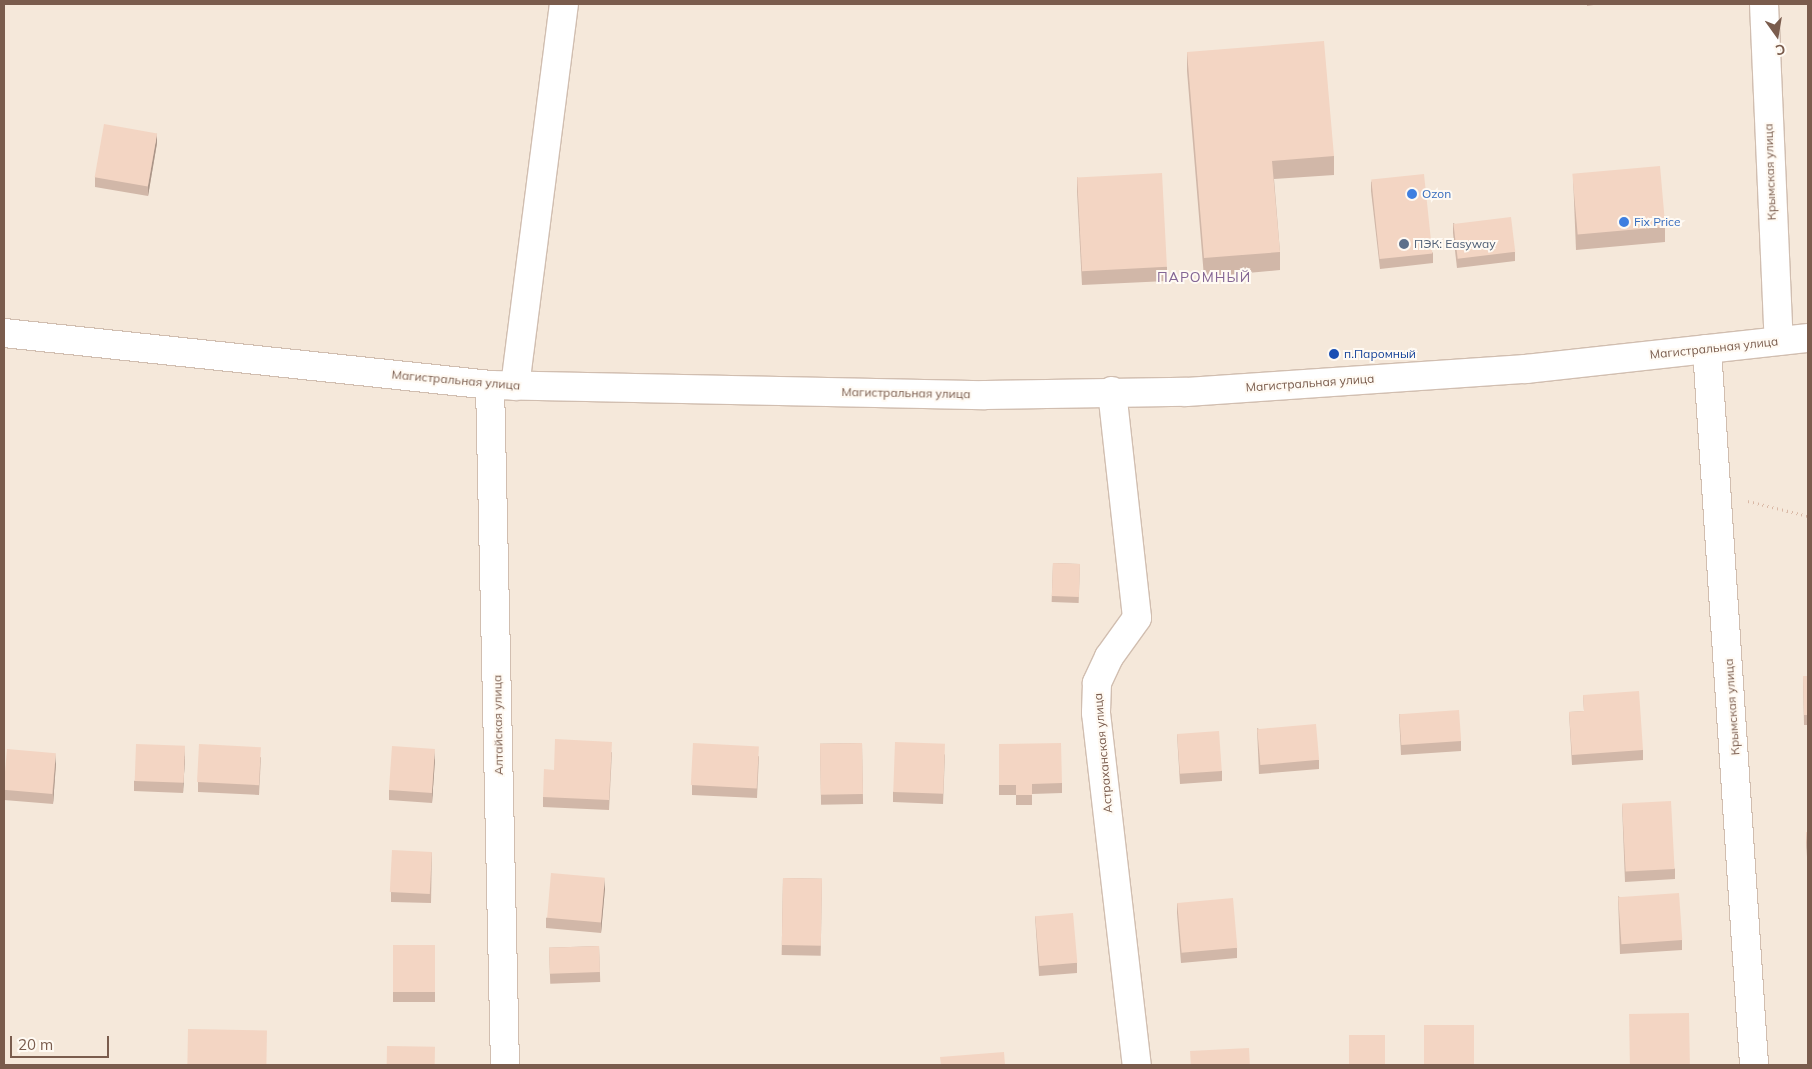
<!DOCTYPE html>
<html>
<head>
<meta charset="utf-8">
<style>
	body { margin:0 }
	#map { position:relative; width:1812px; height:1069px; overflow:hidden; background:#fdf6ec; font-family:Mulish,sans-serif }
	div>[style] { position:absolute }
	.residential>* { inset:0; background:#f5e8da; transform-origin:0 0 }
	.path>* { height:3px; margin-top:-1.5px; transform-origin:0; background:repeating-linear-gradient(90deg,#d9b8a5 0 1px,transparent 0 5px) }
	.roads { filter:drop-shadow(1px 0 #d1beb0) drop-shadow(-1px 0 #d1beb0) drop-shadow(0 1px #d1beb0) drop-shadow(0 -1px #d1beb0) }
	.minor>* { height:28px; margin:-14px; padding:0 14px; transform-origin:14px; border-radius:14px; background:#fff }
	.wall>* { inset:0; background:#d1b7a8; transform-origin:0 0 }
	.shaded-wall>* { inset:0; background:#aa9588 }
	.building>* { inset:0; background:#f3d5c3; transform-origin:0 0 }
	.dots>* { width:14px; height:14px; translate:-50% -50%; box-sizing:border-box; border:2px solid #fffaf3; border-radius:50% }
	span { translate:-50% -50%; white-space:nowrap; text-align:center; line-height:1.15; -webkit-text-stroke:4px #fffaf3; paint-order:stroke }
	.street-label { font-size:12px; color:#7a5c4d }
	.shop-label { font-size:12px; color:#366cbe }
	.left { translate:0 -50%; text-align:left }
	.service-label { font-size:12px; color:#4e5e75 }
	.transit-label { font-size:12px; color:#164399 }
	.neighbourhood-label { font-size:14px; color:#846695; letter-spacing:1px }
	.frame { position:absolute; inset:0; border:5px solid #7a5c4d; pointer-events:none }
	.north { position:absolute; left:1752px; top:10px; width:50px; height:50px; -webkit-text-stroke:4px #fffaf3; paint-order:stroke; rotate:167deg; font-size:14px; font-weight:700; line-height:20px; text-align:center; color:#7a5c4d }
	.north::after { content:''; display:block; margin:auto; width:18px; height:22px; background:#7a5c4d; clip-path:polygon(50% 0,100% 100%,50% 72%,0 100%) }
	.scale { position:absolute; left:10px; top:1036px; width:99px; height:22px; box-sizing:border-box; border:2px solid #7a5c4d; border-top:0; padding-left:6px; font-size:15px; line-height:18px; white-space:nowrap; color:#7a5c4d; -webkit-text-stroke:4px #fffaf3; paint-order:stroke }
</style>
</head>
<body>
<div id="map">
	<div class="residential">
		<div style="left:4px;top:4px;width:1804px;height:1061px"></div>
	</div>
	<div class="path">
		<div style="left:1748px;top:501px;width:62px;rotate:14deg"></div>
	</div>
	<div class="roads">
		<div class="minor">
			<div style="left:1764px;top:4px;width:337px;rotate:87.5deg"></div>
			<div style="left:4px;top:333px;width:489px;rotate:6.1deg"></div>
			<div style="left:490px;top:385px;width:494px;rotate:1.2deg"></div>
			<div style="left:984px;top:395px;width:202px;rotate:-0.9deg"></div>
			<div style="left:1186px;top:392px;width:341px;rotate:-3.9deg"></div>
			<div style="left:1526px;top:369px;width:284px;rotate:-6.3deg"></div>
			<div style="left:1707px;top:349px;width:718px;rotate:86.24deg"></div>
			<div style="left:490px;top:385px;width:680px;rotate:88.74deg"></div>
			<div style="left:515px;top:386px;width:385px;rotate:-82.7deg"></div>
			<div style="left:1112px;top:391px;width:228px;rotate:83.7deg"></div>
			<div style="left:1137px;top:618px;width:48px;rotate:125.7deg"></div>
			<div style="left:1109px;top:657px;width:29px;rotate:115deg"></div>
			<div style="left:1097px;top:683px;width:30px;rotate:92deg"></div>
			<div style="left:1096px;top:713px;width:354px;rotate:83.4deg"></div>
		</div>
	</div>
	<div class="wall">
		<div style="clip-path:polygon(1587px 4px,1600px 4px,1587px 6px)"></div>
		<div style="clip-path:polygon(1187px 52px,1334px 156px,1334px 175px,1274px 179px,1280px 252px,1280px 270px,1204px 277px,1187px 71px)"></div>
		<div style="clip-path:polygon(157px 143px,148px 196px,95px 187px,95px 177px)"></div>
		<div style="clip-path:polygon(1573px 176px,1665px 227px,1665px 242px,1576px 250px)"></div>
		<div style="clip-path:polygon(1077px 177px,1167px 267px,1167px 281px,1082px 285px,1077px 191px)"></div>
		<div style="clip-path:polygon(1371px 181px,1433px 253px,1433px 263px,1380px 269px,1371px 191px)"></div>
		<div style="clip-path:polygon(1453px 223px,1515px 252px,1515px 261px,1457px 268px,1453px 233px)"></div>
		<div style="left:1053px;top:563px;width:27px;height:39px;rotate:2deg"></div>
		<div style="clip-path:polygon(1803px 676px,1808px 676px,1808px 725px,1804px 725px)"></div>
		<div style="clip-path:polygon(1583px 695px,1643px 750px,1643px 760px,1572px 765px,1569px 712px,1584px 711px)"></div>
		<div style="clip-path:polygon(1399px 714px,1461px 741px,1461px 751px,1401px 755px)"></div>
		<div style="clip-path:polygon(1257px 728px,1319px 760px,1319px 769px,1259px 774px)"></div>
		<div style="clip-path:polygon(1177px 734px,1222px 771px,1222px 781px,1180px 784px)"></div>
		<div style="left:862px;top:743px;width:61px;height:42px;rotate:89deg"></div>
		<div style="clip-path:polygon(999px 744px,1062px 783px,1062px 793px,1032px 794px,1032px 805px,1016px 805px,1016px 795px,999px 795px)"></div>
		<div style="clip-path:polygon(612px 752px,609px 810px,543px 807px,543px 797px,554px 770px)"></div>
		<div style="clip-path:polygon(945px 754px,943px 804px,893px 802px,893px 792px)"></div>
		<div style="clip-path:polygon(185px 756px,183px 793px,134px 791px,134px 781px)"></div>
		<div style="clip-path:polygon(759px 756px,757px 798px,692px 795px,692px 785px)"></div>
		<div style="clip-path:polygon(261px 757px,259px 795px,198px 792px,198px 782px)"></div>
		<div style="clip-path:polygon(435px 759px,432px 803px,389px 800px,389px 790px)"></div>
		<div style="clip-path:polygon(56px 763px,53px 804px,4px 800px,4px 790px)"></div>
		<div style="clip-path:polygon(1622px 804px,1675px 869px,1675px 879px,1625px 882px)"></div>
		<div style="clip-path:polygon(1806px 832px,1808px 832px,1808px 872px,1806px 842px)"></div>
		<div style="clip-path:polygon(432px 852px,431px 903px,391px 902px,391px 892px)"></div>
		<div style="left:783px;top:878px;width:39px;height:77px;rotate:1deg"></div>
		<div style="clip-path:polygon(605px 888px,601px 933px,546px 928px,546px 918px)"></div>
		<div style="clip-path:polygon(1618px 896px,1682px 940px,1682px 950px,1620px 954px)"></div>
		<div style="clip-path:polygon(1177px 903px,1237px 948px,1237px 958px,1181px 963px,1177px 913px)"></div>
		<div style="clip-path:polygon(1035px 916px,1077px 963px,1077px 973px,1039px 976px)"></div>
		<div style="left:393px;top:945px;width:42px;height:57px"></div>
		<div style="left:599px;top:946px;width:36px;height:50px;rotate:88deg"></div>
	</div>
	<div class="shaded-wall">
		<div style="clip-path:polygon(157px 133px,157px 143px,148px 196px,148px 186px)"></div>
		<div style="clip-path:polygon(185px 746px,185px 756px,183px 793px,183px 783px)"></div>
		<div style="clip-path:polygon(435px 749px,435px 759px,432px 803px,432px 793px)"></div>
		<div style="clip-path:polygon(56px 753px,56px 763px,53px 804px,53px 794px)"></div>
		<div style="clip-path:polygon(605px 878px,605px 888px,601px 933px,601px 923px)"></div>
	</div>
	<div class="building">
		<div style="clip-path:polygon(1324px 41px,1334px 156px,1272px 161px,1280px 252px,1204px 258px,1187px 52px)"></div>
		<div style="left:104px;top:124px;width:54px;height:54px;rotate:10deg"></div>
		<div style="left:1660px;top:166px;width:61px;height:88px;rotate:85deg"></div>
		<div style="left:1162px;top:173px;width:94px;height:85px;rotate:87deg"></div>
		<div style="left:1424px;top:174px;width:80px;height:53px;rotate:84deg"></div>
		<div style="left:1511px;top:217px;width:35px;height:58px;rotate:83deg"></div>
		<div style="left:1053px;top:563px;width:27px;height:33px;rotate:2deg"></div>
		<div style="clip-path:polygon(1803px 676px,1808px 676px,1808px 715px,1804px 715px)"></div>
		<div style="clip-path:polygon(1639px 691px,1643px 750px,1572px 755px,1569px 712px,1584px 711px,1583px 695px)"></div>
		<div style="left:1459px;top:710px;width:31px;height:60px;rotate:86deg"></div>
		<div style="left:1316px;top:724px;width:36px;height:59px;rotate:85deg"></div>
		<div style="left:1219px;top:731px;width:40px;height:42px;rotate:86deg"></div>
		<div style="clip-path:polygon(555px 739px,612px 742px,609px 800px,543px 797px,544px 769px,554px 770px)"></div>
		<div style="left:895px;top:742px;width:50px;height:50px;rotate:2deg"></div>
		<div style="left:693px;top:743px;width:66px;height:42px;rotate:3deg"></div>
		<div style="left:862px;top:743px;width:51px;height:42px;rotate:89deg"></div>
		<div style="clip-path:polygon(1061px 743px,1062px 783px,1032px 784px,1032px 795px,1016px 795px,1016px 785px,999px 785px,999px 744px)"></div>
		<div style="left:136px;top:744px;width:49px;height:37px;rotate:2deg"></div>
		<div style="left:199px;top:744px;width:62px;height:38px;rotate:3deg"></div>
		<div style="left:392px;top:746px;width:43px;height:44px;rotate:4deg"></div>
		<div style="left:7px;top:749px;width:49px;height:41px;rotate:5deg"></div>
		<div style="left:1671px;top:801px;width:68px;height:49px;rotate:87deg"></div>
		<div style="clip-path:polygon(1806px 832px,1808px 832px,1808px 862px)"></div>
		<div style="left:392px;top:850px;width:40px;height:42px;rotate:3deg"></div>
		<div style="left:551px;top:873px;width:54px;height:45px;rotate:5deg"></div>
		<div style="left:783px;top:878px;width:39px;height:67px;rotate:1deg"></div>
		<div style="left:1679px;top:893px;width:47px;height:61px;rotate:86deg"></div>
		<div style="left:1233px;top:898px;width:50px;height:56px;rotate:85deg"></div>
		<div style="left:1073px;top:913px;width:50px;height:38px;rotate:85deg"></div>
		<div style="left:393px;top:945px;width:42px;height:47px"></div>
		<div style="left:599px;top:946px;width:26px;height:50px;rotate:88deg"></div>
		<div style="left:1689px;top:1013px;width:52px;height:60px;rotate:89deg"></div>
		<div style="left:1424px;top:1025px;width:50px;height:40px"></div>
		<div style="left:188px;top:1029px;width:79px;height:36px;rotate:1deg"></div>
		<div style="left:1349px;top:1035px;width:36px;height:30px"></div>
		<div style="left:387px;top:1046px;width:48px;height:19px;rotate:1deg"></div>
		<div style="left:1249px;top:1048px;width:17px;height:59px;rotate:87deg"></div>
		<div style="clip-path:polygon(1004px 1052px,1005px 1065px,941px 1065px,940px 1057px)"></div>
		<div style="left:1054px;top:1064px;width:36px;height:1px"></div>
	</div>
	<div class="dots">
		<div style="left:1412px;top:194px;background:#3f7fe0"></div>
		<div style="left:1624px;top:222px;background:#3f7fe0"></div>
		<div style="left:1404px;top:244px;background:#5c6f8a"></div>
		<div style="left:1334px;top:354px;background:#1a4fb4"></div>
	</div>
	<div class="street-label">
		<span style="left:1770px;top:172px;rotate:-92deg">Крымская улица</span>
		<span style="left:1714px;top:348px;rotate:-6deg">Магистральная улица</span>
		<span style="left:456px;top:380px;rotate:5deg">Магистральная улица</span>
		<span style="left:1310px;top:383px;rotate:-4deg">Магистральная улица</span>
		<span style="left:906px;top:393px;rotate:1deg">Магистральная улица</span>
		<span style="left:1732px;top:707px;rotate:-94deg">Крымская улица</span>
		<span style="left:498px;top:725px;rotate:-91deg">Алтайская улица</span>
		<span style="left:1103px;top:753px;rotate:-95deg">Астраханская улица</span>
	</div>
	<div class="shop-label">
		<span class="left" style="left:1422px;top:194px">Ozon</span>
		<span class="left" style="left:1634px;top:222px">Fix Price</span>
	</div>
	<div class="service-label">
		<span class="left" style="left:1414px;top:244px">ПЭК: Easyway</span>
	</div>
	<div class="transit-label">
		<span class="left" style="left:1344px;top:354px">п.Паромный</span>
	</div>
	<div class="neighbourhood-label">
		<span style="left:1204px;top:277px">ПАРОМНЫЙ</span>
	</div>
	<div class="frame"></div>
	<div class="north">С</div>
	<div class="scale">20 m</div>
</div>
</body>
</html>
